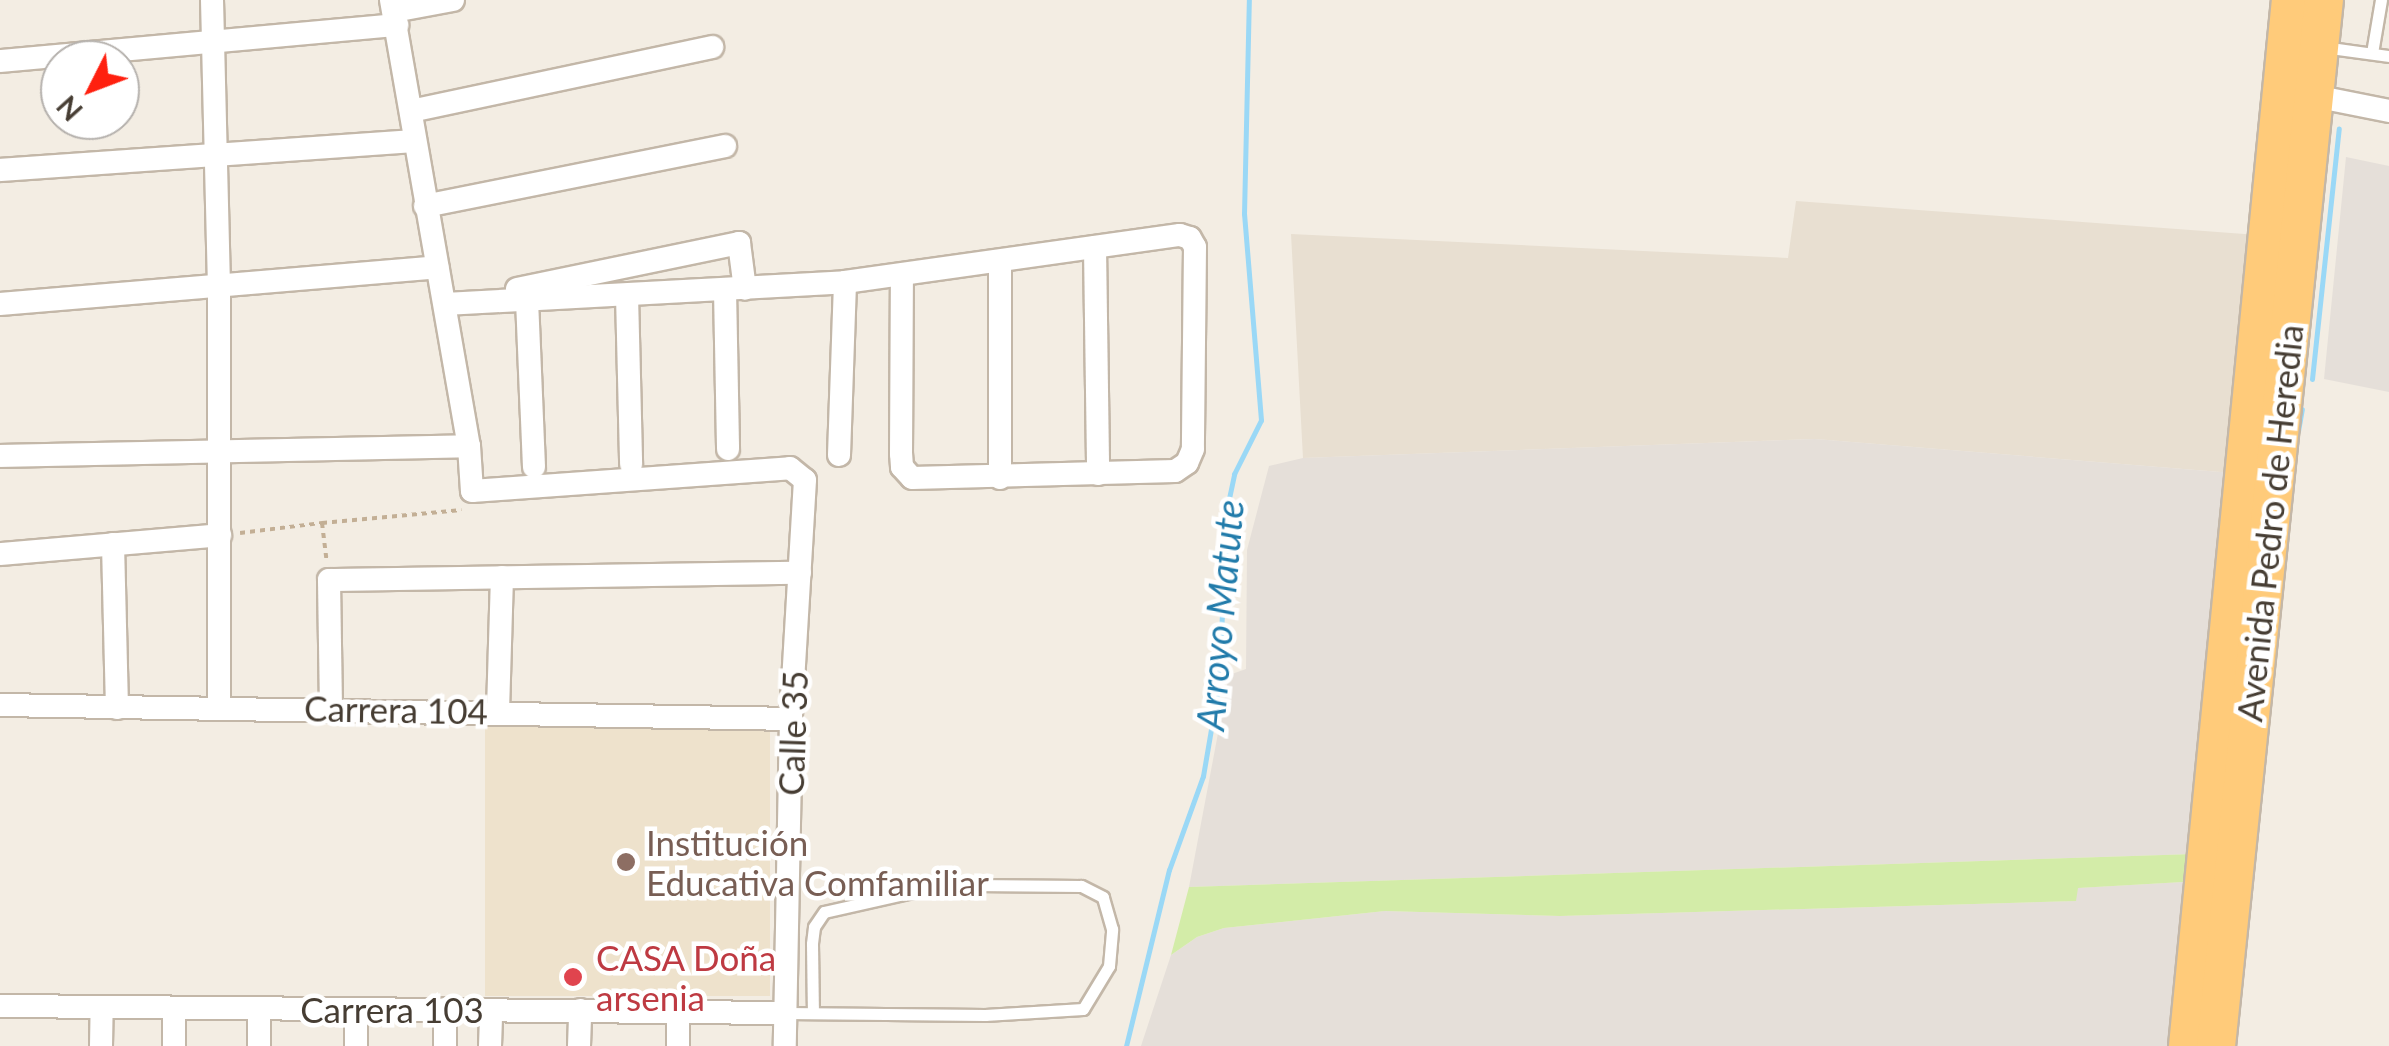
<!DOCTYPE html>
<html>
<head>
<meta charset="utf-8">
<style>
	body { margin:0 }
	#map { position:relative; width:2389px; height:1046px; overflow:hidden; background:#f3ede3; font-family:Lato,sans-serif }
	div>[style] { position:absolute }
	.residential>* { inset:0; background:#e8dfd1 }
	.industrial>* { inset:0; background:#e5dfd9 }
	.education>* { inset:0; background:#eee2cc; transform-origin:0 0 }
	.green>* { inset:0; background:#d3eca8 }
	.stream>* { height:5px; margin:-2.5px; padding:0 2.5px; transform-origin:2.5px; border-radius:2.5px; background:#9ad8f6 }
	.path>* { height:4px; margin-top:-2px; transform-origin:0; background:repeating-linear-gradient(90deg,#c3af95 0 5px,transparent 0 10px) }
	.roads { filter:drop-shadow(2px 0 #c3b7a8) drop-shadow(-2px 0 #c3b7a8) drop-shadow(0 2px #c3b7a8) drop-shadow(0 -2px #c3b7a8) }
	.service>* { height:11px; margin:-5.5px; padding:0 5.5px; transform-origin:5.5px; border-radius:5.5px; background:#fff }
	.minor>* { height:22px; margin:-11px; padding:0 11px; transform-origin:11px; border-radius:11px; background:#fff }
	.trunk>* { height:38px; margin:-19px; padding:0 19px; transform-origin:19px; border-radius:19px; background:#ffcb7a }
	.dots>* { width:28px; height:28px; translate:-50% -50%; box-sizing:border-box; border:5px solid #fff; border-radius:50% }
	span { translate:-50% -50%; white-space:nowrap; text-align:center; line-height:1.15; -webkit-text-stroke:9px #fff; paint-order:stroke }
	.street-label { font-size:35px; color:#463d33 }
	.education-label { font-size:35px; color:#785e54 }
	.left { translate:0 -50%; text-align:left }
	.health-label { font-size:35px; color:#be3a42 }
	.water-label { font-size:38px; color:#217baa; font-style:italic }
	.north { position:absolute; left:40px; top:40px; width:100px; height:100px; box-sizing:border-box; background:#fff; border:2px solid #b5b1ad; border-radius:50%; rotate:228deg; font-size:28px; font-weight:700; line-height:40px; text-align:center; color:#463d33 }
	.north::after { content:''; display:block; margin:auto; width:35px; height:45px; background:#ff200f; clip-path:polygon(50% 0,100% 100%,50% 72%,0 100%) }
</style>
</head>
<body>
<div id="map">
	<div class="residential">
		<div style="clip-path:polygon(1796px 201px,2258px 235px,2233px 473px,1815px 439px,1303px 458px,1291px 234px,1788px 258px)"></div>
	</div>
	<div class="industrial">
		<div style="clip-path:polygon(2346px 157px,2389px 166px,2389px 392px,2324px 379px)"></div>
		<div style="clip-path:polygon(1815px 439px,2233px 473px,2194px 854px,1189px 887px,1229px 675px,1246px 669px,1247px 550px,1269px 466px,1303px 458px)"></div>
		<div style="clip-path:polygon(2183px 882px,2167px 1046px,1141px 1046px,1171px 955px,1197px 937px,1224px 928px,1385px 911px,1560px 916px,2075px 901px,2077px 888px)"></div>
	</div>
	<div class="education">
		<div style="left:485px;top:727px;width:285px;height:269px"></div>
	</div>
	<div class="green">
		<div style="clip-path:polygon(2194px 854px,2192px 871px,2183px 882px,2078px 888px,2076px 901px,1560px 916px,1385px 911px,1224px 928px,1197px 937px,1171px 955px,1189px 887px)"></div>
	</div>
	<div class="stream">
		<div style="left:2312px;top:379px;width:252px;rotate:-83.9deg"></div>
		<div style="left:2298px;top:431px;width:22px;rotate:-80deg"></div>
		<div style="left:1126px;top:1046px;width:181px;rotate:-76.3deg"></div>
		<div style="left:1169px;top:870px;width:100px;rotate:-70.1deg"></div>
		<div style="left:1203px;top:776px;width:89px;rotate:-80.3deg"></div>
		<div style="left:1218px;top:688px;width:185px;rotate:-86.9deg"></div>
		<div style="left:1228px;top:503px;width:30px;rotate:-78deg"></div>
		<div style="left:1234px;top:474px;width:60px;rotate:-63.4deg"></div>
		<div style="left:1261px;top:420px;width:207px;rotate:-94.7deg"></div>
		<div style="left:1244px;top:214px;width:214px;rotate:-88.7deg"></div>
	</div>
	<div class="path">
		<div style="left:322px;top:523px;width:140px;rotate:-5.3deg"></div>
		<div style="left:240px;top:533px;width:83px;rotate:-7deg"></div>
		<div style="left:322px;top:523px;width:38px;rotate:83deg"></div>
	</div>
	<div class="roads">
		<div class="service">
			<div style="left:2323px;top:47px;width:67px;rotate:7.8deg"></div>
			<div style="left:2372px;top:53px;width:54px;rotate:-80.4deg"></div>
			<div style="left:786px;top:1013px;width:199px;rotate:0.6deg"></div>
			<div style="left:985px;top:1015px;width:98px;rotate:-3.5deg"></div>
			<div style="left:1083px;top:1009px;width:50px;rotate:-58.8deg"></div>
			<div style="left:1109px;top:966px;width:37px;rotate:-85deg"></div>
			<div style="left:1112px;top:929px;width:33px;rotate:-106deg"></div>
			<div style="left:1103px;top:897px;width:25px;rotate:-153deg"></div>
			<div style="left:1081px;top:886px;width:108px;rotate:-179.5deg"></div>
			<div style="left:973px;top:885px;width:51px;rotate:174.4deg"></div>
			<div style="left:922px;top:890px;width:100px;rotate:167.3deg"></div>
			<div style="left:824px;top:912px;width:18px;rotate:124deg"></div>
			<div style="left:814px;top:927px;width:17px;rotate:97deg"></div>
			<div style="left:812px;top:944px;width:68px;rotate:89.2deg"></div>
		</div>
		<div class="minor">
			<div style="left:212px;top:0;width:287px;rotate:88.6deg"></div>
			<div style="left:219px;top:287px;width:419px;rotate:90deg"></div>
			<div style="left:391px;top:0;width:453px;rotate:80.1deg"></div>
			<div style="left:469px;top:446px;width:45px;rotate:86.2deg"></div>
			<div style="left:472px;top:491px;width:319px;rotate:-4.1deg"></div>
			<div style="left:790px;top:468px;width:19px;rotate:39deg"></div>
			<div style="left:805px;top:480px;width:239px;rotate:93.4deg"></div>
			<div style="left:791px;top:719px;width:327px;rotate:91.1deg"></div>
			<div style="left:394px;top:11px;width:60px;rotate:-10.6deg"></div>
			<div style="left:0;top:61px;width:399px;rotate:-5.2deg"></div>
			<div style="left:2304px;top:94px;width:87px;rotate:11.3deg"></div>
			<div style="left:411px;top:111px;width:308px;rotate:-12deg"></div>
			<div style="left:0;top:170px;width:415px;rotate:-4deg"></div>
			<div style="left:425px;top:206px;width:306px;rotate:-11.3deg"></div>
			<div style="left:1095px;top:247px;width:227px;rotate:89.2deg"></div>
			<div style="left:517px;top:289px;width:227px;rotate:-11.7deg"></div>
			<div style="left:739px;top:243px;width:46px;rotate:82.6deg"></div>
			<div style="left:725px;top:290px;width:159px;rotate:88.9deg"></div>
			<div style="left:627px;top:295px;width:169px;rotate:88.6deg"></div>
			<div style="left:527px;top:300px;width:167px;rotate:87.6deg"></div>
			<div style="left:0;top:304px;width:439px;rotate:-4.8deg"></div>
			<div style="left:445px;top:304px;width:401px;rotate:-3.1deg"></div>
			<div style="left:845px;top:282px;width:338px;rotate:-8deg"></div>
			<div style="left:1180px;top:235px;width:10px;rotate:17deg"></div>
			<div style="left:1190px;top:238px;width:10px;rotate:61deg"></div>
			<div style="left:1195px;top:247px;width:202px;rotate:90.6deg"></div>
			<div style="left:1193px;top:449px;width:15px;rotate:113deg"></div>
			<div style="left:1187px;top:463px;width:14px;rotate:146deg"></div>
			<div style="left:1175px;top:471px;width:263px;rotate:178.5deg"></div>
			<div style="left:912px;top:478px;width:15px;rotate:-132deg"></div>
			<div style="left:902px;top:467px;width:13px;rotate:-94deg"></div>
			<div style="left:901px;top:454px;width:179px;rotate:-89.7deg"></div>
			<div style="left:839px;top:455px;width:173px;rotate:-88deg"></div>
			<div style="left:0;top:456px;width:469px;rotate:-1.2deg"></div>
			<div style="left:1000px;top:478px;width:215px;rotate:-90deg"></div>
			<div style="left:113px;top:544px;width:164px;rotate:88.6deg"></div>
			<div style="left:0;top:554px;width:221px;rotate:-4.9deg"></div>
			<div style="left:0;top:705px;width:791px;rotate:1.01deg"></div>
			<div style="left:331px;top:708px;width:128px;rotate:-90.9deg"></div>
			<div style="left:329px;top:580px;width:471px;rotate:-0.9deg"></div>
			<div style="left:498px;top:711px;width:134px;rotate:-88.3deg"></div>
			<div style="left:0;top:1006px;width:783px;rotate:0.51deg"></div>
			<div style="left:259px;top:1008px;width:38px;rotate:90deg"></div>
			<div style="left:356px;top:1009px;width:37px;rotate:90deg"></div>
			<div style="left:445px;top:1009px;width:37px;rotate:90deg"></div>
			<div style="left:101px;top:1046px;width:39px;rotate:-89deg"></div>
			<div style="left:174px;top:1046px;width:38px;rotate:-90deg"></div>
			<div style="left:490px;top:1046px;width:36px;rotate:-88deg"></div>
			<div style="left:579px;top:1046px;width:36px;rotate:-88deg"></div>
			<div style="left:678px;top:1046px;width:35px;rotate:-90deg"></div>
		</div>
		<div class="trunk">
			<div style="left:2188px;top:1046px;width:1051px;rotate:-84.38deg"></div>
			<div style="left:2216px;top:1046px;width:1052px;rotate:-84.11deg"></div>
		</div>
	</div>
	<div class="dots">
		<div style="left:626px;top:862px;background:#8d6e63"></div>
		<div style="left:573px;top:977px;background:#e0444e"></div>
	</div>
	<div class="street-label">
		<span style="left:2269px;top:523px;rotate:-84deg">Avenida Pedro de Heredia</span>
		<span style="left:396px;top:709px;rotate:1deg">Carrera 104</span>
		<span style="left:792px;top:733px;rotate:-88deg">Calle 35</span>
		<span style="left:392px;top:1009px">Carrera 103</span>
	</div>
	<div class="education-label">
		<span class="left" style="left:646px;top:862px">Institución<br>Educativa Comfamiliar</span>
	</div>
	<div class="health-label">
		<span class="left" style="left:596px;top:977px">CASA Doña<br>arsenia</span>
	</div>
	<div class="water-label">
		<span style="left:1220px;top:615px;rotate:-85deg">Arroyo Matute</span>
	</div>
	<div class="north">N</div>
</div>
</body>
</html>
